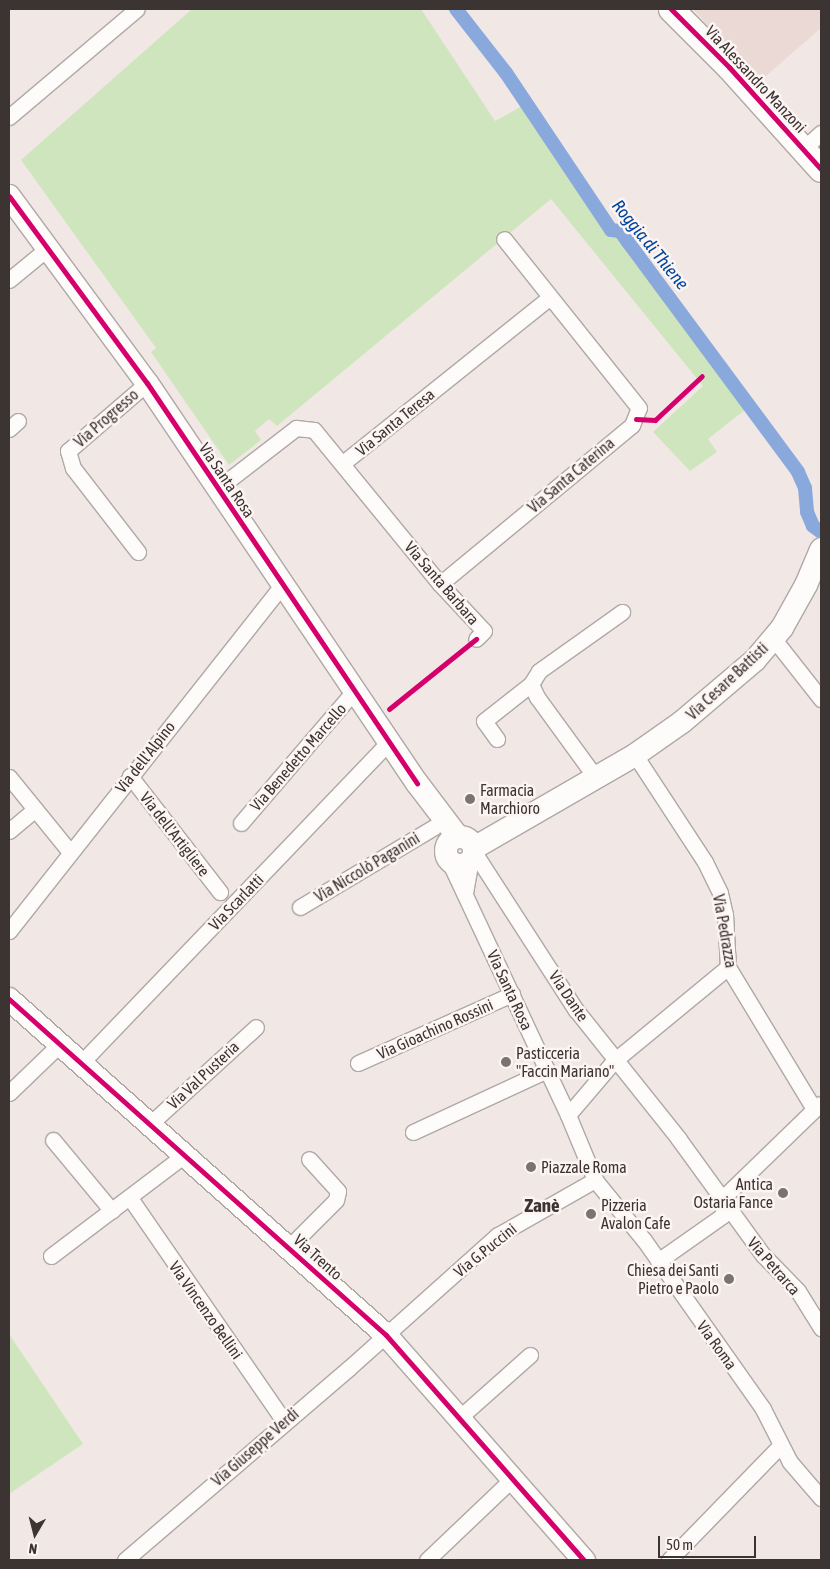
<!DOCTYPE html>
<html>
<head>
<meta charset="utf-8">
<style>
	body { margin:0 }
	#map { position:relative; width:830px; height:1569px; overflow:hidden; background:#f1e8e5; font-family:"Asap Condensed",sans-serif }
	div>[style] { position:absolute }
	.commercial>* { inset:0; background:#ebd9d5 }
	.green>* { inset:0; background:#cfe5bd }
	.canal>* { height:14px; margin:-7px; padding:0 7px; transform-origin:7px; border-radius:7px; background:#89a9dd }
	.roads { filter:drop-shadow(1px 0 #afa8a5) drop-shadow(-1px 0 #afa8a5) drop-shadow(0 1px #afa8a5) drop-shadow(0 -1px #afa8a5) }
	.street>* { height:15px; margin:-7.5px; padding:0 7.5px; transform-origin:7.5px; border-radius:7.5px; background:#fdfcfb }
	.secondary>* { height:22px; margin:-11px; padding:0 11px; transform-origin:11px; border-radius:11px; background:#fdfcfb }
	.secondary>.ring { margin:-11px; padding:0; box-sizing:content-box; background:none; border:22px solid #fdfcfb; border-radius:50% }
	.primary>* { height:25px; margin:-12.5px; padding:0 12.5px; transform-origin:12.5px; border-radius:12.5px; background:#fdfcfb }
	.cycleway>* { height:5px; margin:-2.5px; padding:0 2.5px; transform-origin:2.5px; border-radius:2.5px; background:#d6006c }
	.dots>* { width:14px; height:14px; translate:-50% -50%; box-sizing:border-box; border:2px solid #fdf5f3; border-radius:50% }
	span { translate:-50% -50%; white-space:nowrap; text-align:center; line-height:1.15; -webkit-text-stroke:5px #fdf5f3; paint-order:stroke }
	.street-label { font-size:16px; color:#3b3432 }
	.poi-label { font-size:16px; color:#3b3432 }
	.left { translate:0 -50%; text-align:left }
	.right { translate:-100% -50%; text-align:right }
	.water-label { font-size:18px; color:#01459d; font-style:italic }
	.quarter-label { font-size:19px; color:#3b3432; font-weight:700 }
	.frame { position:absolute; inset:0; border:10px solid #3b3432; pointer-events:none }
	.north { position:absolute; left:10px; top:1509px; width:50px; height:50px; -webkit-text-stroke:4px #fdf5f3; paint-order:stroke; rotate:188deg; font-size:14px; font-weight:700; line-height:20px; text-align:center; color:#3b3432 }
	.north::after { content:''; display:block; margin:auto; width:18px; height:22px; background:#3b3432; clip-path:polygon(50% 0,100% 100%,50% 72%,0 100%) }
	.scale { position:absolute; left:658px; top:1536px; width:98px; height:22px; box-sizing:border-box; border:2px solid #3b3432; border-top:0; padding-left:6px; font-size:15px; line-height:18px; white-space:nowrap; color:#3b3432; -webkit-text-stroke:4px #fdf5f3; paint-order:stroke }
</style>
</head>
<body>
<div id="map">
	<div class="commercial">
		<div style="clip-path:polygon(693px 9px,821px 9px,821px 28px,759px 82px)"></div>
	</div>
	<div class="green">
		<div style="clip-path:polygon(192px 9px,421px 9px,495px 121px,522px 106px,746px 409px,708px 439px,717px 452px,690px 471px,653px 432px,703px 386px,551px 199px,277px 426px,269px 419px,255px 431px,261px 440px,229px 465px,151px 352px,156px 348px,21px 160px)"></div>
		<div style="clip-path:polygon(9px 1334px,83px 1444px,9px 1494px)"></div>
	</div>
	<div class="canal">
		<div style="left:456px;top:9px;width:81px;rotate:52deg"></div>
		<div style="left:506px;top:73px;width:189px;rotate:56.2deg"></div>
		<div style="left:611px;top:230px;width:9px;rotate:6deg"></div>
		<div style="left:620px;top:231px;width:14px;rotate:54deg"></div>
		<div style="left:628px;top:242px;width:286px;rotate:53.5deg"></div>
		<div style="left:798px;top:472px;width:17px;rotate:66deg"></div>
		<div style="left:805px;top:488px;width:24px;rotate:85deg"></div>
		<div style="left:807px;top:512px;width:15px;rotate:67deg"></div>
		<div style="left:813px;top:526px;width:10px;rotate:37deg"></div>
	</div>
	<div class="roads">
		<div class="street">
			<div style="left:9px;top:117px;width:167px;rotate:-40.2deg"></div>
			<div style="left:803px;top:149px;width:24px;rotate:-42deg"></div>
			<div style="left:9px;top:280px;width:52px;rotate:-39.5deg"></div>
			<div style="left:9px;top:429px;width:12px;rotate:-42deg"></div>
			<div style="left:343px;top:463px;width:264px;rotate:-38.7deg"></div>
			<div style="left:217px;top:489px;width:100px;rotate:-37.7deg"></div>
			<div style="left:296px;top:428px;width:18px;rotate:6deg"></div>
			<div style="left:314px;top:430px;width:199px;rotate:50.7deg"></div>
			<div style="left:440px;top:584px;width:64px;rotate:46.9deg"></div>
			<div style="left:484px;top:631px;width:11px;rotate:135deg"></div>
			<div style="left:138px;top:552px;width:106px;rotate:-127.7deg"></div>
			<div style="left:73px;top:468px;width:18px;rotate:-106deg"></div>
			<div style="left:68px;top:451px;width:104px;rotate:-40.7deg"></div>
			<div style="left:440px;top:584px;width:249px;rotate:-39.6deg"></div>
			<div style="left:632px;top:425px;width:18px;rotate:-68deg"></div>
			<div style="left:639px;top:408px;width:216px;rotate:-128.6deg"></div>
			<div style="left:773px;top:638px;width:78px;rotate:51.8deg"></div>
			<div style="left:497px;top:739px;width:22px;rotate:-126deg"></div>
			<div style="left:484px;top:721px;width:60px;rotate:-38.2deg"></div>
			<div style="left:635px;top:755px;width:128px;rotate:56.8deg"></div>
			<div style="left:705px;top:862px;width:34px;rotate:64deg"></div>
			<div style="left:720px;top:893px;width:22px;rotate:77deg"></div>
			<div style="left:725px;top:914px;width:53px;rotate:86.8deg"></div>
			<div style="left:728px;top:967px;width:166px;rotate:58.8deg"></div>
			<div style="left:130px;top:776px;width:147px;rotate:52.2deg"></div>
			<div style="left:9px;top:777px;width:97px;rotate:50.9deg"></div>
			<div style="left:596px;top:778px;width:100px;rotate:-126.1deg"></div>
			<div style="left:537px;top:697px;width:14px;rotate:-115deg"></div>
			<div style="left:531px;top:684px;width:15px;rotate:-58deg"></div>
			<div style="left:539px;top:671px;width:102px;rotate:-35.4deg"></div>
			<div style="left:241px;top:823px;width:174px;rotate:-49.4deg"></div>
			<div style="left:9px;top:831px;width:34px;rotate:-40deg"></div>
			<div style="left:474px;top:852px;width:188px;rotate:57.2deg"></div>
			<div style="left:576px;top:1010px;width:164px;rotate:51.4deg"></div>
			<div style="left:678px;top:1138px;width:145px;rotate:54deg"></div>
			<div style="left:763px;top:1255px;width:50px;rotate:45.8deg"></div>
			<div style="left:798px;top:1291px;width:44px;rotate:58.1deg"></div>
			<div style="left:449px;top:861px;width:280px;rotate:64.9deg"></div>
			<div style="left:568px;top:1115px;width:70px;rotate:67.4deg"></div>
			<div style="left:595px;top:1180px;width:77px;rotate:50.8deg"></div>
			<div style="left:644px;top:1240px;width:207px;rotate:54.8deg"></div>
			<div style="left:763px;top:1409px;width:59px;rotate:63deg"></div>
			<div style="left:790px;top:1462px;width:48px;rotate:49.3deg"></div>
			<div style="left:465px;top:893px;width:34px;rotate:-80deg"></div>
			<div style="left:300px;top:907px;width:156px;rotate:-30.8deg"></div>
			<div style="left:9px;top:931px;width:442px;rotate:-51.7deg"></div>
			<div style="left:82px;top:1062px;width:443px;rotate:-46.2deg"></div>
			<div style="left:358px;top:1063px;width:169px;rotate:-24.1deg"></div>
			<div style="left:9px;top:1093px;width:71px;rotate:-43.9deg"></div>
			<div style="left:568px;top:1115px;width:71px;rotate:-49.6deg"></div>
			<div style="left:614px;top:1061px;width:148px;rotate:-39.5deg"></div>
			<div style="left:151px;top:1123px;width:142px;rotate:-42.4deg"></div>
			<div style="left:413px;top:1132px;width:148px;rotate:-24.8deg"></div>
			<div style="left:53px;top:1140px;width:92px;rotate:50.3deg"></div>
			<div style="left:130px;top:1198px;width:271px;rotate:55.4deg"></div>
			<div style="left:289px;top:1247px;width:66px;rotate:-45deg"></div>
			<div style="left:336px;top:1200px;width:9px;rotate:-77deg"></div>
			<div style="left:338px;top:1191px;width:43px;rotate:-132.2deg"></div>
			<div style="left:51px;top:1256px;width:169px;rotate:-37.1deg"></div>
			<div style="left:658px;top:1261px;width:78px;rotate:-35.1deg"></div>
			<div style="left:722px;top:1216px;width:23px;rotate:-77deg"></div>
			<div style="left:727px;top:1194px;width:129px;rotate:-44.1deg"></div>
			<div style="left:459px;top:1418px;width:95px;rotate:-41.6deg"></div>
			<div style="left:125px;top:1560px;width:295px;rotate:-40.6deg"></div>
			<div style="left:349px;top:1368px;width:200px;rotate:-41.8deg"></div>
			<div style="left:498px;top:1235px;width:112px;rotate:-29.6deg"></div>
			<div style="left:427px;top:1560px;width:117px;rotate:-43.6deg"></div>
			<div style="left:669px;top:1560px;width:159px;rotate:-45.8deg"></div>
		</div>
		<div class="secondary">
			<div style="left:9px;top:196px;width:232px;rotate:53.6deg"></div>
			<div style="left:147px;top:383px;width:483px;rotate:56deg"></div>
			<div style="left:417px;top:783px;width:68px;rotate:52.8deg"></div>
			<div class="ring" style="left:446px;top:837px;width:6px;height:6px"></div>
			<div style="left:474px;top:848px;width:186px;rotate:-30deg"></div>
			<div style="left:635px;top:755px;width:57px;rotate:-35.1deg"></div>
			<div style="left:682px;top:722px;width:96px;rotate:-40.3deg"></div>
			<div style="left:755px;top:660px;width:42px;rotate:-49.8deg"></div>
			<div style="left:782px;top:628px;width:49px;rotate:-60.8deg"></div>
			<div style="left:806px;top:585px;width:39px;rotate:-67deg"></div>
			<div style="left:9px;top:999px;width:505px;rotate:41.71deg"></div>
			<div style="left:386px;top:1335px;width:300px;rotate:48.7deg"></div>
		</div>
		<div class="primary">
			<div style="left:671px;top:9px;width:82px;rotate:45deg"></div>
			<div style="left:729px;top:67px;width:137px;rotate:48deg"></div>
		</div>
	</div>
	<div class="cycleway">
		<div style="left:671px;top:9px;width:82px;rotate:45deg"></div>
		<div style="left:729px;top:67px;width:137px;rotate:48deg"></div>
		<div style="left:9px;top:196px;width:232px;rotate:53.6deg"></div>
		<div style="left:147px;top:383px;width:483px;rotate:56deg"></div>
		<div style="left:636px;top:419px;width:19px;rotate:3deg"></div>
		<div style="left:655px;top:420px;width:64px;rotate:-43.1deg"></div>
		<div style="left:389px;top:709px;width:112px;rotate:-38.8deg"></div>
		<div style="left:9px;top:999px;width:505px;rotate:41.71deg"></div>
		<div style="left:386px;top:1335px;width:300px;rotate:48.7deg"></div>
	</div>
	<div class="dots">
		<div style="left:470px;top:799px;background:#7b7371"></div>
		<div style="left:506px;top:1062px;background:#7b7371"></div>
		<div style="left:531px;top:1167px;background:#7b7371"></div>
		<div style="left:783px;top:1193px;background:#7b7371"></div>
		<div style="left:591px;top:1214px;background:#7b7371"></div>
		<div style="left:729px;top:1279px;background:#7b7371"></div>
	</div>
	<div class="street-label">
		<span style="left:756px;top:79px;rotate:47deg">Via Alessandro Manzoni</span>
		<span style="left:106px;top:418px;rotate:-41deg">Via Progresso</span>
		<span style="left:395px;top:422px;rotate:-39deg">Via Santa Teresa</span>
		<span style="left:571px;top:475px;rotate:-40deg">Via Santa Caterina</span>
		<span style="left:227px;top:480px;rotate:56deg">Via Santa Rosa</span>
		<span style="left:442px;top:583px;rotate:49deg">Via Santa Barbara</span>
		<span style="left:727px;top:681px;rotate:-43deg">Via Cesare Battisti</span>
		<span style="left:145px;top:757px;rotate:-52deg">Via dell'Alpino</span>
		<span style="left:298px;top:757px;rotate:-49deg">Via Benedetto Marcello</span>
		<span style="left:175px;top:834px;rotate:52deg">Via dell'Artigliere</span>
		<span style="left:367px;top:867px;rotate:-31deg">Via Niccolò Paganini</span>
		<span style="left:236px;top:902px;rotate:-46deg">Via Scarlatti</span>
		<span style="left:725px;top:931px;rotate:80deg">Via Pedrazza</span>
		<span style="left:510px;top:990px;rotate:65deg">Via Santa Rosa</span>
		<span style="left:569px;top:996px;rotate:56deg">Via Dante</span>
		<span style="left:435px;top:1029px;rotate:-24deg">Via Gioachino Rossini</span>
		<span style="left:203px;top:1075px;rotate:-43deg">Via Val Pusteria</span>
		<span style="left:485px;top:1250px;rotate:-39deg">Via G.Puccini</span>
		<span style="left:318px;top:1257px;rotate:42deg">Via Trento</span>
		<span style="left:774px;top:1266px;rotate:49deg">Via Petrarca</span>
		<span style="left:206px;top:1310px;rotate:55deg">Via Vincenzo Bellini</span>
		<span style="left:717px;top:1345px;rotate:54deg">Via Roma</span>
		<span style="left:255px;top:1447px;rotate:-41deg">Via Giuseppe Verdi</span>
	</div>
	<div class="poi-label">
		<span class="left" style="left:480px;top:799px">Farmacia<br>Marchioro</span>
		<span class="left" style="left:516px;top:1062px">Pasticceria<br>"Faccin Mariano"</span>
		<span class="left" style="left:541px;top:1167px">Piazzale Roma</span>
		<span class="right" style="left:773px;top:1193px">Antica<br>Ostaria Fance</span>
		<span class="left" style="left:601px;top:1214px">Pizzeria<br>Avalon Cafe</span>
		<span class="right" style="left:719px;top:1279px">Chiesa dei Santi<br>Pietro e Paolo</span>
	</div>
	<div class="water-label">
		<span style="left:650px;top:245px;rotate:51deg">Roggia di Thiene</span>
	</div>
	<div class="quarter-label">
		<span style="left:542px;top:1206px">Zanè</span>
	</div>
	<div class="frame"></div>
	<div class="north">N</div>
	<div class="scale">50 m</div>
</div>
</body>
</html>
